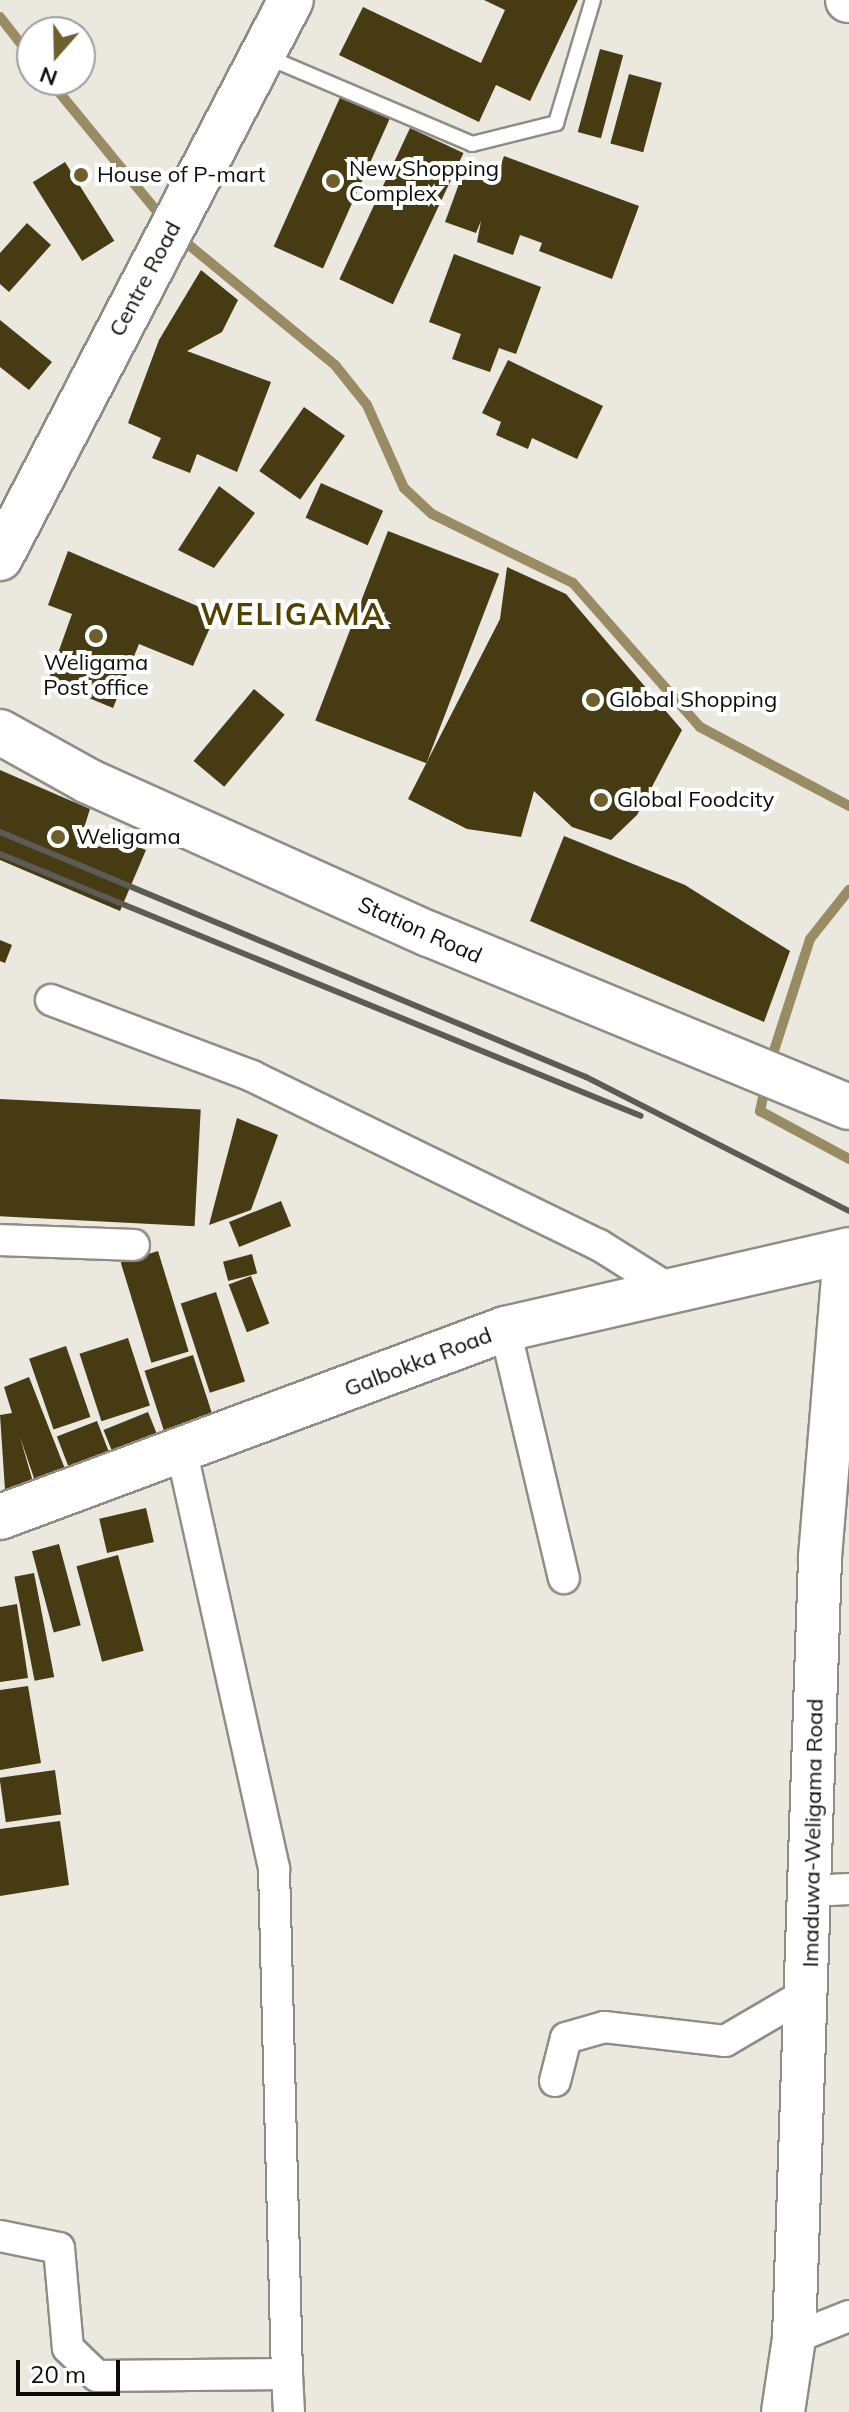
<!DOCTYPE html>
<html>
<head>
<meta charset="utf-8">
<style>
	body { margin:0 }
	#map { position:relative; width:849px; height:2412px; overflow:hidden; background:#eae8df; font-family:Mulish,sans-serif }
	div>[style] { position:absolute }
	.stream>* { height:10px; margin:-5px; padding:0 5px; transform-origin:5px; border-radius:5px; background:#998c64 }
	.building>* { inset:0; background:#473b14; transform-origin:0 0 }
	.roads { filter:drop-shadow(2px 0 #908d86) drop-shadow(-2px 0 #908d86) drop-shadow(0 2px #908d86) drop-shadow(0 -2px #908d86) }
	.lane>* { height:14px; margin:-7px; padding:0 7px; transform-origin:7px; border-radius:7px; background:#fff }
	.street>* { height:30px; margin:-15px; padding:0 15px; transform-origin:15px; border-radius:15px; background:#fff }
	.secondary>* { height:42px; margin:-21px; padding:0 21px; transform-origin:21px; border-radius:21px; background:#fff }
	.primary>* { height:44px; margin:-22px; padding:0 22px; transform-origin:22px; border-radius:22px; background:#fff }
	.highway>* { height:44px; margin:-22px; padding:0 22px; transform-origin:22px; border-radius:22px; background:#fff }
	.rail>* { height:6px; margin:-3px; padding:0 3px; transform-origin:3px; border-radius:3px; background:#5c5b56 }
	.dots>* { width:22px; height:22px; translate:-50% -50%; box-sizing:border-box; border:4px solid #fff; border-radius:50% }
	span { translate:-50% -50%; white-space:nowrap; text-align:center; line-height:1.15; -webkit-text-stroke:8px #fff; paint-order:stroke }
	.poi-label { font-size:22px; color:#0d0c09 }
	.left { translate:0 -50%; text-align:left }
	.street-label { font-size:22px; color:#0d0c09 }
	.district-label { font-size:30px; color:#544200; font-weight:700; letter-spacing:2px }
	.north { position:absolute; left:16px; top:16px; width:80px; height:80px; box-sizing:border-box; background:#fff; border:2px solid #9e9e9d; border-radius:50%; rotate:200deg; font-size:22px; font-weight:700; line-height:32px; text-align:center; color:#0d0c09 }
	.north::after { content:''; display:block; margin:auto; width:28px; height:36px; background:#6f5f2d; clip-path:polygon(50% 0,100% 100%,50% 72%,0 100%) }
	.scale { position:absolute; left:16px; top:2360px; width:104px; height:36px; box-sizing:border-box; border:4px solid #0d0c09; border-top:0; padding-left:10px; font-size:24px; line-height:28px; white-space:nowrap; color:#0d0c09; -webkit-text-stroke:6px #fff; paint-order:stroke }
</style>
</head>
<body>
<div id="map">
	<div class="stream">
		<div style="left:0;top:17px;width:52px;rotate:52deg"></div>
		<div style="left:49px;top:80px;width:183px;rotate:50.6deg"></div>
		<div style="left:178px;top:236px;width:203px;rotate:39.4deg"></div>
		<div style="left:335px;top:365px;width:51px;rotate:51.3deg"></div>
		<div style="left:367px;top:405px;width:91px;rotate:66deg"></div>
		<div style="left:404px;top:488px;width:38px;rotate:43deg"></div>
		<div style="left:432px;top:514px;width:157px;rotate:26.1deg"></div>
		<div style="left:573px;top:583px;width:192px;rotate:48.6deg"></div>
		<div style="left:700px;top:727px;width:169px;rotate:27.9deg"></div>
		<div style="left:770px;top:1063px;width:130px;rotate:-72.1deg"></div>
		<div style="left:810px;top:939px;width:63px;rotate:-51.5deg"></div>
		<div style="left:766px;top:1083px;width:29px;rotate:102deg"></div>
		<div style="left:760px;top:1111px;width:101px;rotate:28.3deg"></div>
	</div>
	<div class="building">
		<div style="clip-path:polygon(484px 0,578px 0,530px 101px,496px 85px,479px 122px,339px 55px,363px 7px,481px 63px,505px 10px)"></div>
		<div style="left:600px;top:49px;width:24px;height:86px;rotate:15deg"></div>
		<div style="left:629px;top:74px;width:34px;height:72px;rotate:15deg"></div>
		<div style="left:342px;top:93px;width:54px;height:168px;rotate:24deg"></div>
		<div style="left:410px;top:128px;width:59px;height:167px;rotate:25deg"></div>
		<div style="clip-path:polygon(504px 156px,639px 206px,612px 279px,539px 251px,542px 243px,520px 235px,513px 255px,477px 242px,481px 221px,476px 233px,445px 222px,468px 159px,499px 170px)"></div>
		<div style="left:65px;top:162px;width:93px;height:38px;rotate:58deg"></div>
		<div style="clip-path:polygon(27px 223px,51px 245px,9px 292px,0 284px,0 253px)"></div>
		<div style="clip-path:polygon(454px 254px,541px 287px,516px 354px,499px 348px,490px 372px,452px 359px,461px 334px,429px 322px)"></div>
		<div style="clip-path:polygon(201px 270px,238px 300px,222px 332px,187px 351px,271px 382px,237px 472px,197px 454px,190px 473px,152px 458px,161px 438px,128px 423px,159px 340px)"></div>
		<div style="clip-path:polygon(0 320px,52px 362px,29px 390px,0 367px)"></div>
		<div style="clip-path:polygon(508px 360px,603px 406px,577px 459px,532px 438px,528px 449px,496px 435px,501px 422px,482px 413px)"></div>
		<div style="left:304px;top:407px;width:50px;height:78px;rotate:35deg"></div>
		<div style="left:321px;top:483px;width:68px;height:38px;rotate:24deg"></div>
		<div style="clip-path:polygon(219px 486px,255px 513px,214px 568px,178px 550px)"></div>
		<div style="left:388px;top:531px;width:119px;height:203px;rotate:21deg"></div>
		<div style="clip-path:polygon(68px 551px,216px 614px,193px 666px,139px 644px,113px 708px,48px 681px,72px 614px,48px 605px)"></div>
		<div style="clip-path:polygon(507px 567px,566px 594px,682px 730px,637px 815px,611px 840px,572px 827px,534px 791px,521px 837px,467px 829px,408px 799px,500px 619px)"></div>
		<div style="left:254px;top:689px;width:40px;height:94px;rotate:40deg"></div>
		<div style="clip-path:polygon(0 770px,90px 809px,85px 825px,146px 850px,120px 911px,0 860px)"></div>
		<div style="clip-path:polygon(564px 836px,685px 885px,790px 951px,764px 1022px,530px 921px)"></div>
		<div style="clip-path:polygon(0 940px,12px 945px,5px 963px,0 961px)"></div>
		<div style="left:0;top:1099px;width:201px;height:117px;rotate:3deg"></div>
		<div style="clip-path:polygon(237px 1118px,278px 1135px,251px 1210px,209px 1225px)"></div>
		<div style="left:281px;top:1201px;width:27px;height:56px;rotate:68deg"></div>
		<div style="left:158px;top:1251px;width:105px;height:39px;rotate:73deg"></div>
		<div style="left:252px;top:1254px;width:20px;height:30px;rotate:75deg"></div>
		<div style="left:251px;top:1276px;width:51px;height:24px;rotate:69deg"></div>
		<div style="left:216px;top:1292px;width:94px;height:37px;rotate:72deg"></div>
		<div style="left:128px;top:1338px;width:71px;height:51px;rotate:72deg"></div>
		<div style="left:66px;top:1346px;width:75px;height:39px;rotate:71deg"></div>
		<div style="left:193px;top:1355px;width:72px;height:51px;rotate:72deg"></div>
		<div style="clip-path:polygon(29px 1377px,67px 1474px,36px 1484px,20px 1437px,33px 1482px,5px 1490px,0 1415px,12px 1413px,4px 1387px)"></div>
		<div style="left:148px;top:1412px;width:35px;height:48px;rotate:68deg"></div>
		<div style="left:97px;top:1421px;width:36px;height:43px;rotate:69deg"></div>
		<div style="left:146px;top:1508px;width:35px;height:48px;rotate:77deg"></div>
		<div style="left:59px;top:1544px;width:84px;height:28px;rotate:75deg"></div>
		<div style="left:118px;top:1555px;width:99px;height:43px;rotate:75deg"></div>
		<div style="left:34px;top:1573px;width:106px;height:20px;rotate:79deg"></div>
		<div style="clip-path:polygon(17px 1604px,28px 1678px,0 1682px,0 1607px)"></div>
		<div style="clip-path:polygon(28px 1686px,41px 1763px,0 1770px,0 1690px)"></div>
		<div style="left:55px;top:1770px;width:45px;height:56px;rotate:82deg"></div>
		<div style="clip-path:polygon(60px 1821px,69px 1885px,0 1896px,0 1829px)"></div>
	</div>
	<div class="roads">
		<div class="lane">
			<div style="left:265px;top:56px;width:225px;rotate:23deg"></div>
			<div style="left:472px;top:144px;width:87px;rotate:-14deg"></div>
			<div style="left:556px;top:123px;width:128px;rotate:-73.3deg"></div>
		</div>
		<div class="street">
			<div style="left:51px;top:1000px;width:215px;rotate:20.7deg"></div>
			<div style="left:252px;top:1076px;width:386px;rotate:26deg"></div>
			<div style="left:599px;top:1245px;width:79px;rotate:32.1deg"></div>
			<div style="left:0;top:1240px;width:134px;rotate:2.1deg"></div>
			<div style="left:505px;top:1329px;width:256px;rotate:76.7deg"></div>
			<div style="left:182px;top:1453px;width:426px;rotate:77.5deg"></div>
			<div style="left:274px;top:1869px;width:505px;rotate:88.53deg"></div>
			<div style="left:811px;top:1891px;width:38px;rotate:-3deg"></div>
			<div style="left:555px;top:2081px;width:44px;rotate:-75.7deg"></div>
			<div style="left:566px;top:2038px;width:40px;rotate:-16deg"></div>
			<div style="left:604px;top:2027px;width:122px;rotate:6.6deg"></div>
			<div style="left:725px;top:2041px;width:97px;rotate:-30.3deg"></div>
			<div style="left:0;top:2236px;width:60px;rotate:11.5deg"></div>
			<div style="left:59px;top:2248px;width:100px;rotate:84.9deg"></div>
			<div style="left:68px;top:2348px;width:40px;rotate:44deg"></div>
			<div style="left:97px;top:2376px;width:190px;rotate:-0.6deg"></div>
			<div style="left:287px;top:2374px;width:38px;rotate:87deg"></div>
			<div style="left:794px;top:2338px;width:59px;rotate:-21.8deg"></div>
		</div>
		<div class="secondary">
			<div style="left:783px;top:2412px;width:75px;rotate:-81.5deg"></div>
			<div style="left:794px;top:2338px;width:781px;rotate:-88.09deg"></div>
			<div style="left:820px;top:1557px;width:305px;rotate:-85.3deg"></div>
		</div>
		<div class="primary">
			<div style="left:0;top:558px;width:629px;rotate:-62.46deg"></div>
			<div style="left:0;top:732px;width:101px;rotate:29.1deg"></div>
			<div style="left:88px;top:781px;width:374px;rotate:24.2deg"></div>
			<div style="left:429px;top:934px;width:454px;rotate:22.4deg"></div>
			<div style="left:0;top:1517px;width:539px;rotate:-20.42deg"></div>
			<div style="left:505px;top:1329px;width:353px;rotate:-12.9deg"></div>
		</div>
		<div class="highway">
			<div style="left:848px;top:0;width:1px"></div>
		</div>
	</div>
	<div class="rail">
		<div style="left:0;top:832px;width:635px;rotate:22.69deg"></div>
		<div style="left:586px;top:1077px;width:295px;rotate:27deg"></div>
		<div style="left:0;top:854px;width:692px;rotate:22.23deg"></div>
	</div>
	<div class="dots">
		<div style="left:81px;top:175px;background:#6f5f2d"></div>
		<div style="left:333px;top:181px;background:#6f5f2d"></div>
		<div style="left:96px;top:636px;background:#6f5f2d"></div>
		<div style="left:593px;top:700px;background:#6f5f2d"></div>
		<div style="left:601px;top:800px;background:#6f5f2d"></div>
		<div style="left:58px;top:837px;background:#6f5f2d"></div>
	</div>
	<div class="poi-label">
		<span class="left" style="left:349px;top:181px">New Shopping<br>Complex</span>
		<span class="left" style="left:97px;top:175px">House of P-mart</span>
		<span style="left:96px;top:675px">Weligama<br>Post office</span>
		<span class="left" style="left:609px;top:700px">Global Shopping</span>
		<span class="left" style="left:617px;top:800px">Global Foodcity</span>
		<span class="left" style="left:76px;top:837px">Weligama</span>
	</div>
	<div class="street-label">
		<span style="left:145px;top:279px;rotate:-62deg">Centre Road</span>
		<span style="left:420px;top:930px;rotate:24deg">Station Road</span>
		<span style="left:418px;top:1362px;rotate:-21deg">Galbokka Road</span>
		<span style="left:813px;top:1833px;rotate:-89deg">Imaduwa-Weligama Road</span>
	</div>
	<div class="district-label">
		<span style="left:293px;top:614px">WELIGAMA</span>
	</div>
	<div class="north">N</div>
	<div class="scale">20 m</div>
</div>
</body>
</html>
